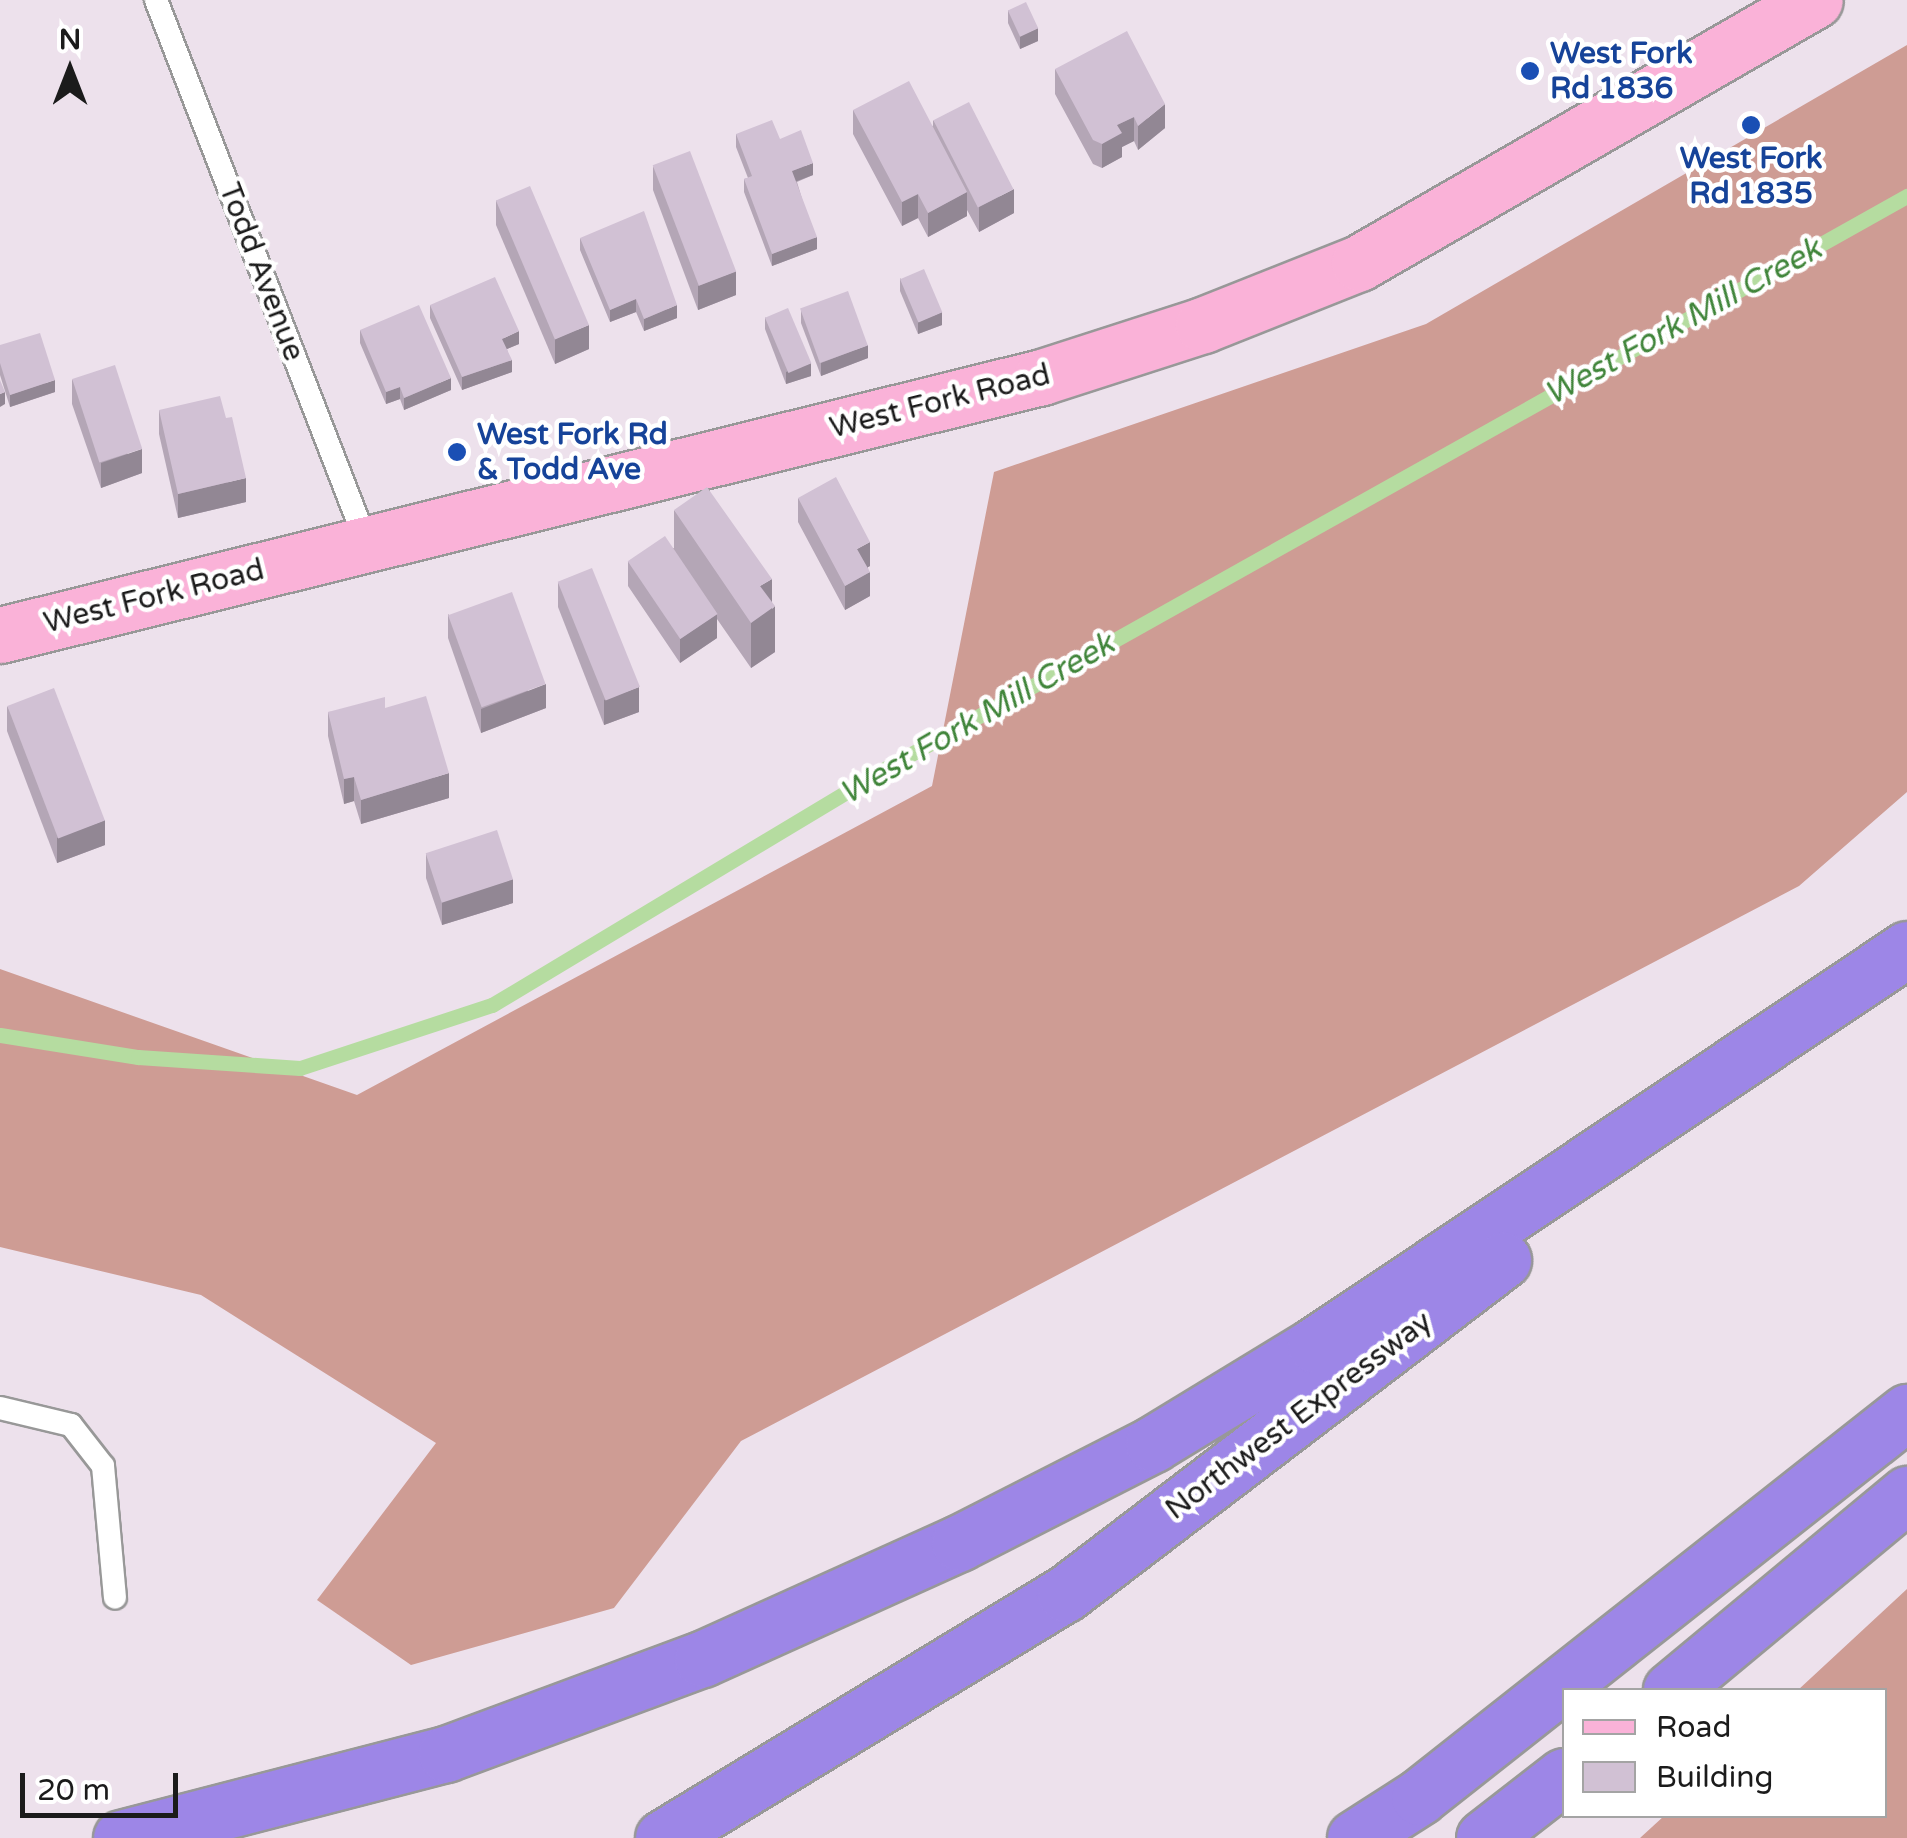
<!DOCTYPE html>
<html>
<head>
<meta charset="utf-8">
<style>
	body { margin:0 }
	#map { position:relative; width:1907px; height:1838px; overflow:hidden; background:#ede1ec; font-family:"Varela Round",sans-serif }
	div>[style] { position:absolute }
	.forest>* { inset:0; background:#ce9c94 }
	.stream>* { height:15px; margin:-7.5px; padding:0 7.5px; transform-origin:7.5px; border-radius:7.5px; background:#b5dca0 }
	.roads { filter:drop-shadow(2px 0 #989898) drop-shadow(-2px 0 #989898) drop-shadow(0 2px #989898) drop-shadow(0 -2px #989898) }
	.lane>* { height:22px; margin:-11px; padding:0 11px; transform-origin:11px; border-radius:11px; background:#fff }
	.secondary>* { height:55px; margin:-27.5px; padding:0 27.5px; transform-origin:27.5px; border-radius:27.5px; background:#fab2d8 }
	.highway>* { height:55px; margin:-27.5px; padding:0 27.5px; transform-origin:27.5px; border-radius:27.5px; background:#9d86e7 }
	.wall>* { inset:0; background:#b4a6b6 }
	.shaded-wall>* { inset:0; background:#928794 }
	.building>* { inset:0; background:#d1c1d4; transform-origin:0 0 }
	.dots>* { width:28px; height:28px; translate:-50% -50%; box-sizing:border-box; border:5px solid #fff; border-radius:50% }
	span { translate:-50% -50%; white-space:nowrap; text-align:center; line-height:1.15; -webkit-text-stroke:9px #fff; paint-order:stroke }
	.transit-label { font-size:30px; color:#164399; font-weight:700 }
	.left { translate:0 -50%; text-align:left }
	.street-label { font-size:30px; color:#1b1b1b }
	.water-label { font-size:32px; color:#40853a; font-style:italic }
	.legend { position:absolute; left:1562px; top:1688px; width:325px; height:130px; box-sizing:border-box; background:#fff; border:2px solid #a4a4a4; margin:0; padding:12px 18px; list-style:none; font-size:30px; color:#1b1b1b }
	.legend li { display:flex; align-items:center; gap:20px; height:50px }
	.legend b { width:50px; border:2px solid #a4a4a4 }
	.north { position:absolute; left:20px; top:20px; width:100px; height:100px; -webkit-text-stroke:8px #fff; paint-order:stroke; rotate:0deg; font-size:28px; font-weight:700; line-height:40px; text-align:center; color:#1b1b1b }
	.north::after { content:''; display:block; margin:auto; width:35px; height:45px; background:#1b1b1b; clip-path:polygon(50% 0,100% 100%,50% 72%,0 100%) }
	.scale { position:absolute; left:20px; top:1773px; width:158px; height:45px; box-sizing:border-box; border:5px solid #1b1b1b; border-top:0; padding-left:12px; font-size:30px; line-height:35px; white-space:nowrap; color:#1b1b1b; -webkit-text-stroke:8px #fff; paint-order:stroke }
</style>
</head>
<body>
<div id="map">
	<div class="forest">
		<div style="clip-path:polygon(1907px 45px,1907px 792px,1799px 886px,741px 1441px,614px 1608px,411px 1665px,317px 1600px,436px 1443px,201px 1295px,0 1247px,0 969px,357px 1095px,932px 786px,994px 472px,1426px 324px)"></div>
		<div style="clip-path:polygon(1907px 1589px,1907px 1838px,1640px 1838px,1664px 1816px,1884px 1816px,1884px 1690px,1798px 1690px)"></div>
	</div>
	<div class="stream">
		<div style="left:0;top:1035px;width:140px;rotate:9.1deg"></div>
		<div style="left:138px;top:1057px;width:162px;rotate:3.9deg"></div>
		<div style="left:300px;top:1068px;width:202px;rotate:-18.2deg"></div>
		<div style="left:492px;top:1005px;width:472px;rotate:-31deg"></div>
		<div style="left:897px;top:762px;width:1158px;rotate:-29.27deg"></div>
	</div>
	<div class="roads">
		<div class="lane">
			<div style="left:156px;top:0;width:583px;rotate:68.8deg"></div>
			<div style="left:0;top:1408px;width:73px;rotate:13.5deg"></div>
			<div style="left:71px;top:1425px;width:52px;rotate:52deg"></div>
			<div style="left:103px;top:1466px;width:132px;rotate:84.8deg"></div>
		</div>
		<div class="secondary">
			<div style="left:0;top:635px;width:1073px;rotate:-13.91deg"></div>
			<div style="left:1042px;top:377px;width:169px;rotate:-17.9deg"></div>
			<div style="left:1203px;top:325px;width:168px;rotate:-21.7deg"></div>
			<div style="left:1359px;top:263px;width:526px;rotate:-29.97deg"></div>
		</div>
		<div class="highway">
			<div style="left:1671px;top:1690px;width:307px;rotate:-39.7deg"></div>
			<div style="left:121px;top:1838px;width:336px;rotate:-14.5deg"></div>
			<div style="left:446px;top:1754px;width:273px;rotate:-20.4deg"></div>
			<div style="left:702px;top:1659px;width:282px;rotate:-24.3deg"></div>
			<div style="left:959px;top:1543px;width:218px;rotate:-27deg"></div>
			<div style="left:1153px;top:1444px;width:190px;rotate:-31.4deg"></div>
			<div style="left:1315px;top:1345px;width:712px;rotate:-33.78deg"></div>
			<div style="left:663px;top:1838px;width:470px;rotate:-31.3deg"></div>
			<div style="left:1065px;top:1594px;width:551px;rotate:-37.33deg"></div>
			<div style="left:1355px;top:1838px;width:76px;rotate:-32.6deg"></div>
			<div style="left:1419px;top:1797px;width:622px;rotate:-38.27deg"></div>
			<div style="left:1484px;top:1838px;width:101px;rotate:-37.8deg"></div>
		</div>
	</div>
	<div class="wall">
		<div style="clip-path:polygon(1008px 10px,1038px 41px,1020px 49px,1008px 23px)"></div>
		<div style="clip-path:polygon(1055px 69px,1165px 128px,1138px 150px,1134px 141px,1122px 147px,1122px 157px,1102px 168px,1093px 164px,1055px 94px)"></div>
		<div style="clip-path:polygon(853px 110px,933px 126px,933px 120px,1014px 213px,979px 232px,967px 210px,967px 216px,928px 237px,918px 218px,902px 226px,853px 134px)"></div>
		<div style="clip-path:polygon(736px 134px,780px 139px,813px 175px,797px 182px,817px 249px,772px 266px,744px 192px,744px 179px,748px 178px,736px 147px)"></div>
		<div style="clip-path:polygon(653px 166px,736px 295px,698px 310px,653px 190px)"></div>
		<div style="clip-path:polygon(496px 200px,589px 349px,555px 364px,496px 225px)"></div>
		<div style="clip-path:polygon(580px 238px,677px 318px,644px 331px,636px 312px,610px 322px,580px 250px)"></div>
		<div style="clip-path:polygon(900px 278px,942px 325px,918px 334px,900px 291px)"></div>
		<div style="clip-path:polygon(430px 305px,519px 344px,507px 349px,512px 372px,462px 390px,430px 318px)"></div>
		<div style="clip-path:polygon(801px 310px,868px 358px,821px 376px,801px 323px)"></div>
		<div style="clip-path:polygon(765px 317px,811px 376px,786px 384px,765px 329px)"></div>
		<div style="clip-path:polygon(360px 330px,451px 390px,404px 410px,400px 399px,386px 404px,360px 343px)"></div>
		<div style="clip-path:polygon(0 345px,55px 392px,10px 407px,0 375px)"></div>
		<div style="clip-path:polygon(72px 379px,142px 473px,101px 488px,72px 404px)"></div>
		<div style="clip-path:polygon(159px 410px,246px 502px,178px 518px,159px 434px)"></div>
		<div style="clip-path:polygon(798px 498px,870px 566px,868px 567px,870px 596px,845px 610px,798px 522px)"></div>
		<div style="clip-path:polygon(674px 510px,772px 602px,775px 652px,751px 668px,717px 619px,717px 638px,680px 663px,628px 586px,628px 562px,674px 548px)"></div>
		<div style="clip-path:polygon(558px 582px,639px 712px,604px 725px,558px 607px)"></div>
		<div style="clip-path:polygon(448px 614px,546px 708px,481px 733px,448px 638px)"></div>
		<div style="clip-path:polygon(7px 706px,105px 845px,57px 863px,7px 731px)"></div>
		<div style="clip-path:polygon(385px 708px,449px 798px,361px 824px,354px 801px,344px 804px,328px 736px,328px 712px)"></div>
		<div style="clip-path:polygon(426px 854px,513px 903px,442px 925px,426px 878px)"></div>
	</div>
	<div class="shaded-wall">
		<div style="clip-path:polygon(1038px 28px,1038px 41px,1020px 49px,1020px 36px)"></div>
		<div style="clip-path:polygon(1165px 104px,1165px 128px,1138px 150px,1138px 126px)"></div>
		<div style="clip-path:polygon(1134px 117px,1134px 141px,1122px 147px,1122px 157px,1102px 168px,1102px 144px,1117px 125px)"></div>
		<div style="clip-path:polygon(813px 163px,813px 175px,792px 183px,792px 171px)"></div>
		<div style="clip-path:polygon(1014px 189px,1014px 213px,979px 232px,979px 207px)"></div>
		<div style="clip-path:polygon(967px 192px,967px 216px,928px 237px,928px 213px)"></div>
		<div style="clip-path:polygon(918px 194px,918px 218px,902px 226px,902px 202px)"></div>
		<div style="clip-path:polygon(817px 237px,817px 249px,772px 266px,772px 254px)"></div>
		<div style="clip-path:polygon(736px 271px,736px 295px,698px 310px,698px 286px)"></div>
		<div style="clip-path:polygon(636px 299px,636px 312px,610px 322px,610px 310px)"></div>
		<div style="clip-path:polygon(677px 305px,677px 318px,644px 331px,644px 319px)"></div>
		<div style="clip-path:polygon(942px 312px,942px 325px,918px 334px,918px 322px)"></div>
		<div style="clip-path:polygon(589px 325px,589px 349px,555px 364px,555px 339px)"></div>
		<div style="clip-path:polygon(519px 331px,519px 344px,502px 351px,502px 339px)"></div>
		<div style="clip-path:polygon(868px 345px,868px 358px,821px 376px,821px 363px)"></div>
		<div style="clip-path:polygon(512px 360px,512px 372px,462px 390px,462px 377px)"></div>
		<div style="clip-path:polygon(811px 363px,811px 376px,786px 384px,786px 372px)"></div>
		<div style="clip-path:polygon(451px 378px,451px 390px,404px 410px,404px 398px)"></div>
		<div style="clip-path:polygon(55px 380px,55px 392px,10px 407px,10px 395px)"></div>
		<div style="clip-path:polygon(400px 387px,400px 399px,386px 404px,386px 392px)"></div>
		<div style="clip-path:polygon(5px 392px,5px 404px,0 407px,0 394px)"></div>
		<div style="clip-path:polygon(142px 449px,142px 473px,101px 488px,101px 463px)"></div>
		<div style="clip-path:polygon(246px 478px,246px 502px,178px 518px,178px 494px)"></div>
		<div style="clip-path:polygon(870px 542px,870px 566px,857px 573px,857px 549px)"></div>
		<div style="clip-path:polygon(870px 572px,870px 596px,845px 610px,845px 586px)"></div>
		<div style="clip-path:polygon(772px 579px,772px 609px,775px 606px,775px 652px,751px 668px,751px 623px,760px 586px)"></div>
		<div style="clip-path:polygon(717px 614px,717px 638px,680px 663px,680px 639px)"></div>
		<div style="clip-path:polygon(546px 684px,546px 708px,481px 733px,481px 709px)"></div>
		<div style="clip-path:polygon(639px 687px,639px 712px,604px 725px,604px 700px)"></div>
		<div style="clip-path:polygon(449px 773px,449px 798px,361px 824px,361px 800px)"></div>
		<div style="clip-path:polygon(354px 777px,354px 801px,344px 804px,344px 779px)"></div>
		<div style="clip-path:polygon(105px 820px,105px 845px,57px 863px,57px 838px)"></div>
		<div style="clip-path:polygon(513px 879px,513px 903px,442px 925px,442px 901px)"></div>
	</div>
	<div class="building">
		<div style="left:1026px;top:2px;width:29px;height:20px;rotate:65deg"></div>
		<div style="clip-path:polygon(1127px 31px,1165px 104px,1138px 126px,1134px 117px,1117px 125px,1122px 133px,1102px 144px,1093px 140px,1055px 69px)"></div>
		<div style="clip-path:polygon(909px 81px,967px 192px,928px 213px,918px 194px,902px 202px,853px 110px)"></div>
		<div style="left:969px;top:102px;width:98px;height:40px;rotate:63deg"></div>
		<div style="clip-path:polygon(772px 120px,780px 139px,801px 130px,813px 163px,792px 171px,817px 237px,772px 254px,744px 179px,752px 176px,736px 134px)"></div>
		<div style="left:690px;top:151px;width:129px;height:40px;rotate:69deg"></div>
		<div style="left:530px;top:186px;width:151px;height:37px;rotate:67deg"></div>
		<div style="clip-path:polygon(644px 211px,677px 305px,644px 319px,636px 299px,610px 310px,580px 238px)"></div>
		<div style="left:924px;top:269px;width:47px;height:26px;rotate:67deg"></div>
		<div style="clip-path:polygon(495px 277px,519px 331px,502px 339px,512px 360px,462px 377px,430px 305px)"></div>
		<div style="left:848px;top:291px;width:58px;height:51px;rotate:70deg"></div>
		<div style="clip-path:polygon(419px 305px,451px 378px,404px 398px,400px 387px,386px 392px,360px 330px)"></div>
		<div style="left:788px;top:308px;width:60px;height:25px;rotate:67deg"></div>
		<div style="clip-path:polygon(40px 333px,55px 380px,10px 395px,0 363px,0 345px)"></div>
		<div style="left:115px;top:365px;width:88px;height:45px;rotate:72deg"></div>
		<div style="clip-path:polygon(0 380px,5px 392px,0 394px)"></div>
		<div style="clip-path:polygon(220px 396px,226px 418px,232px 417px,246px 478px,178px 494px,159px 410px)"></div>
		<div style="clip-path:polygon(836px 477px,870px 542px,857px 549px,870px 572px,845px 586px,798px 498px)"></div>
		<div style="clip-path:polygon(707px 487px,772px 579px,760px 586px,775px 606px,751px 623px,674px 510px)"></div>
		<div style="left:665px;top:536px;width:94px;height:45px;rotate:56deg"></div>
		<div style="left:592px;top:568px;width:128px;height:37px;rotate:68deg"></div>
		<div style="left:512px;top:592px;width:98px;height:68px;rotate:70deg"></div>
		<div style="left:54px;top:688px;width:142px;height:50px;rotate:69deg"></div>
		<div style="clip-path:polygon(426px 696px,449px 773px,361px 800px,354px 777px,344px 779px,328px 712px,385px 697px,385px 708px)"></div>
		<div style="left:497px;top:830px;width:52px;height:75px;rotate:72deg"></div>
	</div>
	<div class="dots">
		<div style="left:1530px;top:71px;background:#1a4fb4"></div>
		<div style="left:1751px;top:125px;background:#1a4fb4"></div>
		<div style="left:457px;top:452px;background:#1a4fb4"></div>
	</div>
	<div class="transit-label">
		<span class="left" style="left:1550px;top:71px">West Fork<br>Rd 1836</span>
		<span style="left:1751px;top:176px">West Fork<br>Rd 1835</span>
		<span class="left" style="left:477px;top:452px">West Fork Rd<br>&amp; Todd Ave</span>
	</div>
	<div class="street-label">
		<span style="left:261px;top:272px;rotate:69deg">Todd Avenue</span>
		<span style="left:940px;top:402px;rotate:-14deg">West Fork Road</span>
		<span style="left:154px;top:597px;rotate:-14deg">West Fork Road</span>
		<span style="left:1299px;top:1416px;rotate:-37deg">Northwest Expressway</span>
	</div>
	<div class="water-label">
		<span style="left:1683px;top:322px;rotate:-29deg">West Fork Mill Creek</span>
		<span style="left:977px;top:719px;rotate:-30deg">West Fork Mill Creek</span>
	</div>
	<ul class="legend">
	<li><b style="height:12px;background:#fab2d8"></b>Road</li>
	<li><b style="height:28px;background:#d1c1d4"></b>Building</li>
	</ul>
	<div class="north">N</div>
	<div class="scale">20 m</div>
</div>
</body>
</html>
